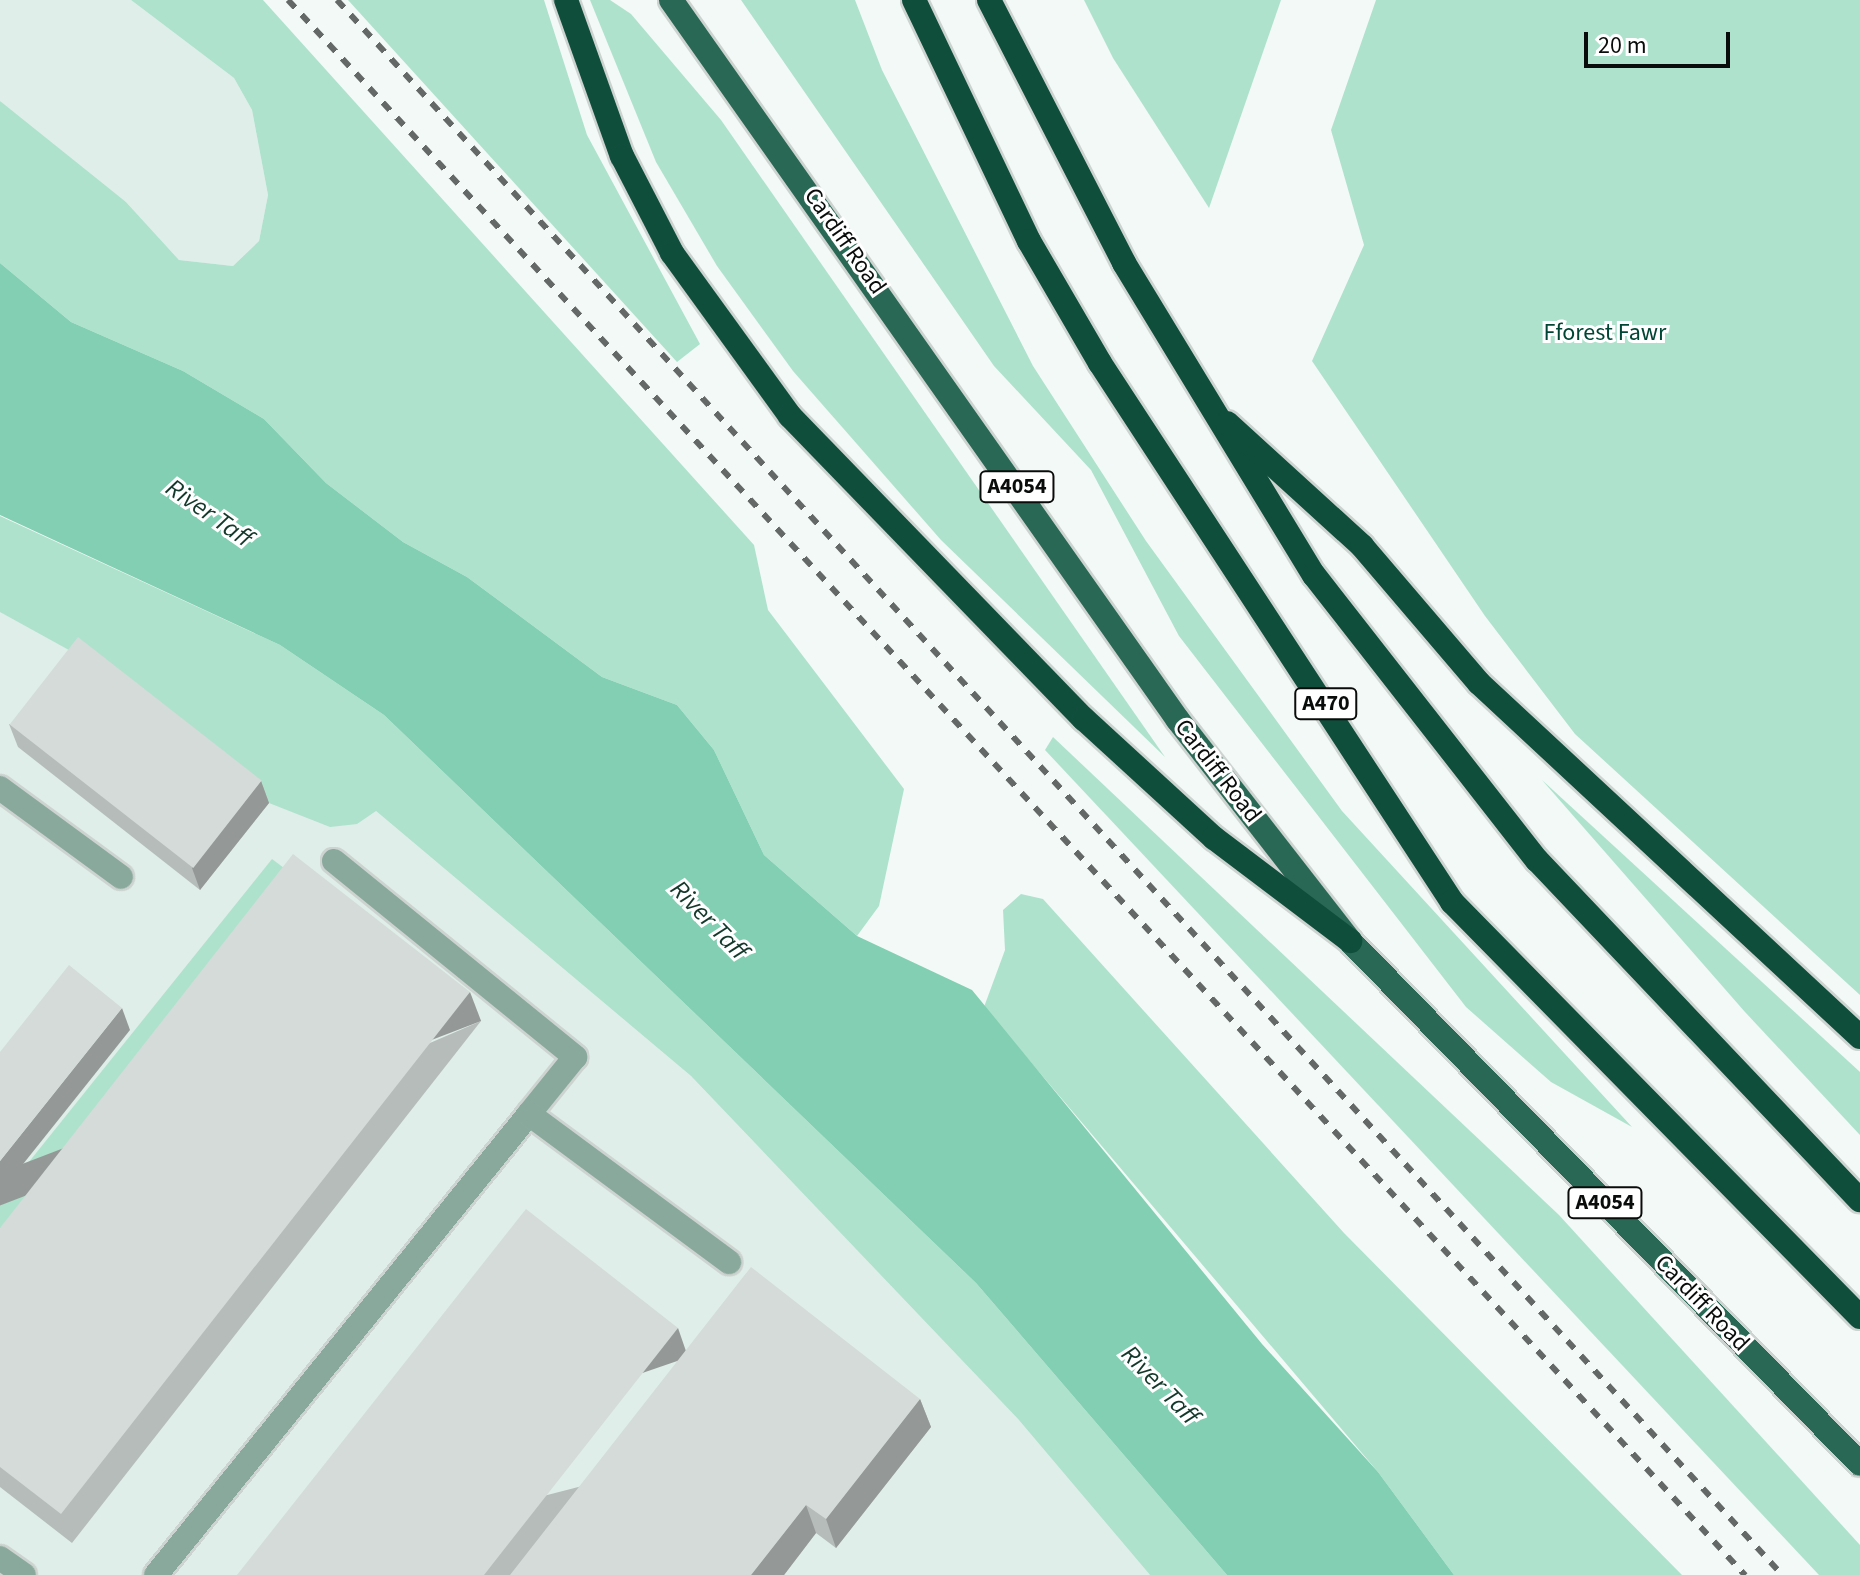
<!DOCTYPE html>
<html>
<head>
<meta charset="utf-8">
<style>
	body { margin:0 }
	#map { position:relative; width:1860px; height:1575px; overflow:hidden; background:#f2f9f6; font-family:"Source Sans 3",sans-serif }
	div>[style] { position:absolute }
	.built>* { inset:0; background:#dfeee8 }
	.green>* { inset:0; background:#aee2cd }
	.water>* { inset:0; background:#82cfb3 }
	.roads { filter:drop-shadow(2px 0 #cdd3d0) drop-shadow(-2px 0 #cdd3d0) drop-shadow(0 2px #cdd3d0) drop-shadow(0 -2px #cdd3d0) }
	.lane>* { height:24px; margin:-12px; padding:0 12px; transform-origin:12px; border-radius:12px; background:#8aa99d }
	.primary>* { height:24px; margin:-12px; padding:0 12px; transform-origin:12px; border-radius:12px; background:#296854 }
	.highway>* { height:24px; margin:-12px; padding:0 12px; transform-origin:12px; border-radius:12px; background:#104e3c }
	.rail>* { height:6px; margin-top:-3px; transform-origin:0; background:repeating-linear-gradient(90deg,#646866 0 10px,transparent 0 20px) }
	.wall>* { inset:0; background:#b6bcba }
	.shaded-wall>* { inset:0; background:#949997; transform-origin:0 0 }
	.building>* { inset:0; background:#d4dbd8; transform-origin:0 0 }
	span { translate:-50% -50%; white-space:nowrap; text-align:center; line-height:1.15; -webkit-text-stroke:6px #fff; paint-order:stroke }
	.shield-label span { padding:2px 6px; background:#fff; border:2px solid; border-radius:6px; -webkit-text-stroke-width:0 }
	.shield-label { font-size:22px; color:#0a0c0b; font-weight:700 }
	.street-label { font-size:24px; color:#0a0c0b }
	.park-label { font-size:24px; color:#014634 }
	.water-label { font-size:26px; color:#14382c; font-style:italic }
	.scale { position:absolute; left:1584px; top:32px; width:146px; height:36px; box-sizing:border-box; border:4px solid #0a0c0b; border-top:0; padding-left:10px; font-size:24px; line-height:28px; white-space:nowrap; color:#0a0c0b; -webkit-text-stroke:6px #fff; paint-order:stroke }
</style>
</head>
<body>
<div id="map">
	<div class="built">
		<div style="clip-path:polygon(0 0,131px 0,234px 78px,252px 110px,268px 195px,259px 241px,233px 266px,179px 260px,126px 202px,8px 111px,0 101px)"></div>
		<div style="clip-path:polygon(0 528px,376px 811px,691px 1076px,1018px 1419px,1150px 1575px,0 1575px)"></div>
	</div>
	<div class="green">
		<div style="clip-path:polygon(131px 0,263px 0,754px 545px,768px 610px,904px 789px,879px 906px,857px 936px,764px 855px,714px 750px,677px 705px,602px 677px,467px 577px,403px 542px,326px 483px,264px 419px,183px 371px,71px 322px,0 263px,0 101px,126px 202px,179px 260px,233px 266px,259px 241px,268px 195px,252px 110px,234px 78px)"></div>
		<div style="clip-path:polygon(348px 0,544px 0,587px 135px,700px 344px,677px 362px)"></div>
		<div style="clip-path:polygon(590px 0,610px 0,631px 14px,721px 120px,1165px 757px,941px 540px,793px 371px,717px 266px,656px 162px)"></div>
		<div style="clip-path:polygon(741px 0,855px 0,882px 70px,1033px 366px,1146px 541px,1342px 811px,1632px 1127px,1551px 1082px,1466px 1007px,1179px 636px,1091px 470px,994px 366px)"></div>
		<div style="clip-path:polygon(1084px 0,1281px 0,1209px 208px,1113px 58px)"></div>
		<div style="clip-path:polygon(1376px 0,1860px 0,1860px 995px,1575px 734px,1485px 616px,1312px 361px,1364px 245px,1331px 130px)"></div>
		<div style="clip-path:polygon(0 516px,280px 645px,384px 715px,976px 1283px,1227px 1575px,1150px 1575px,1018px 1419px,691px 1076px,376px 811px,357px 824px,330px 827px,269px 803px,87px 660px,0 612px)"></div>
		<div style="clip-path:polygon(1053px 737px,1559px 1215px,1860px 1545px,1860px 1575px,1819px 1575px,1045px 750px)"></div>
		<div style="clip-path:polygon(1542px 780px,1860px 1072px,1860px 1135px,1745px 1012px)"></div>
		<div style="clip-path:polygon(272px 859px,304px 883px,0 1271px,0 1198px)"></div>
		<div style="clip-path:polygon(1021px 894px,1043px 899px,1344px 1233px,1682px 1575px,1454px 1575px,1378px 1472px,984px 1007px,1005px 950px,1003px 910px)"></div>
	</div>
	<div class="water">
		<div style="clip-path:polygon(0 263px,71px 322px,183px 371px,264px 419px,326px 483px,403px 542px,467px 577px,602px 677px,677px 705px,714px 750px,764px 855px,857px 936px,972px 990px,1262px 1344px,1378px 1472px,1454px 1575px,1227px 1575px,976px 1283px,384px 715px,280px 645px,0 515px)"></div>
	</div>
	<div class="roads">
		<div class="lane">
			<div style="left:0;top:788px;width:150px;rotate:36.3deg"></div>
			<div style="left:334px;top:861px;width:311px;rotate:39.1deg"></div>
			<div style="left:575px;top:1057px;width:73px;rotate:128.9deg"></div>
			<div style="left:0;top:1558px;width:29px;rotate:35deg"></div>
			<div style="left:156px;top:1575px;width:593px;rotate:-51.02deg"></div>
			<div style="left:529px;top:1114px;width:249px;rotate:36.5deg"></div>
		</div>
		<div class="primary">
			<div style="left:671px;top:0;width:881px;rotate:54.85deg"></div>
			<div style="left:1178px;top:720px;width:280px;rotate:52.1deg"></div>
			<div style="left:1350px;top:941px;width:730px;rotate:45.72deg"></div>
		</div>
		<div class="highway">
			<div style="left:566px;top:0;width:166px;rotate:70.3deg"></div>
			<div style="left:622px;top:156px;width:109px;rotate:62.7deg"></div>
			<div style="left:672px;top:253px;width:201px;rotate:54.1deg"></div>
			<div style="left:790px;top:416px;width:422px;rotate:45.9deg"></div>
			<div style="left:1084px;top:719px;width:176px;rotate:42.5deg"></div>
			<div style="left:1214px;top:838px;width:171px;rotate:37.1deg"></div>
			<div style="left:914px;top:0;width:267px;rotate:64.5deg"></div>
			<div style="left:1029px;top:241px;width:141px;rotate:59.8deg"></div>
			<div style="left:1100px;top:363px;width:644px;rotate:56.85deg"></div>
			<div style="left:1452px;top:902px;width:582px;rotate:45.49deg"></div>
			<div style="left:989px;top:0;width:296px;rotate:62.8deg"></div>
			<div style="left:1124px;top:263px;width:365px;rotate:58.7deg"></div>
			<div style="left:1314px;top:575px;width:362px;rotate:52deg"></div>
			<div style="left:1537px;top:860px;width:469px;rotate:46.5deg"></div>
			<div style="left:1227px;top:423px;width:183px;rotate:42.3deg"></div>
			<div style="left:1362px;top:546px;width:180px;rotate:49.5deg"></div>
			<div style="left:1479px;top:683px;width:520px;rotate:42.9deg"></div>
		</div>
	</div>
	<div class="rail">
		<div style="left:288px;top:0;width:2146px;rotate:47.23deg"></div>
		<div style="left:337px;top:0;width:2137px;rotate:47.46deg"></div>
	</div>
	<div class="wall">
		<div style="clip-path:polygon(9px 724px,261px 781px,269px 803px,200px 890px,18px 747px)"></div>
		<div style="clip-path:polygon(481px 1021px,72px 1543px,0 1487px,0 1228px)"></div>
		<div style="clip-path:polygon(920px 1399px,931px 1427px,836px 1548px,816px 1533px,784px 1575px,237px 1575px)"></div>
	</div>
	<div class="shaded-wall">
		<div style="clip-path:polygon(261px 781px,269px 803px,200px 890px,192px 868px)"></div>
		<div style="left:470px;top:992px;width:31px;height:663px;rotate:69deg"></div>
		<div style="clip-path:polygon(122px 1008px,130px 1030px,0 1193px,0 1161px)"></div>
		<div style="left:678px;top:1328px;width:31px;height:314px;rotate:71deg"></div>
		<div style="clip-path:polygon(920px 1399px,931px 1427px,836px 1548px,826px 1519px)"></div>
		<div style="clip-path:polygon(806px 1505px,816px 1533px,784px 1575px,751px 1575px)"></div>
	</div>
	<div class="building">
		<div style="left:78px;top:637px;width:233px;height:111px;rotate:38deg"></div>
		<div style="clip-path:polygon(293px 854px,470px 992px,61px 1514px,0 1467px,0 1228px)"></div>
		<div style="clip-path:polygon(69px 965px,122px 1008px,0 1161px,0 1052px)"></div>
		<div style="clip-path:polygon(526px 1209px,678px 1328px,484px 1575px,237px 1575px)"></div>
		<div style="clip-path:polygon(751px 1267px,920px 1399px,826px 1519px,806px 1505px,751px 1575px,510px 1575px)"></div>
	</div>
	<div class="shield-label">
		<span style="left:1017px;top:487px">A4054</span>
		<span style="left:1326px;top:704px">A470</span>
		<span style="left:1605px;top:1203px">A4054</span>
	</div>
	<div class="street-label">
		<span style="left:845px;top:241px;rotate:55deg">Cardiff Road</span>
		<span style="left:1218px;top:771px;rotate:52deg">Cardiff Road</span>
		<span style="left:1702px;top:1303px;rotate:46deg">Cardiff Road</span>
	</div>
	<div class="park-label">
		<span style="left:1605px;top:333px">Fforest Fawr</span>
	</div>
	<div class="water-label">
		<span style="left:209px;top:513px;rotate:35deg">River Taff</span>
		<span style="left:709px;top:920px;rotate:46deg">River Taff</span>
		<span style="left:1160px;top:1385px;rotate:46deg">River Taff</span>
	</div>
	<div class="scale">20 m</div>
</div>
</body>
</html>
